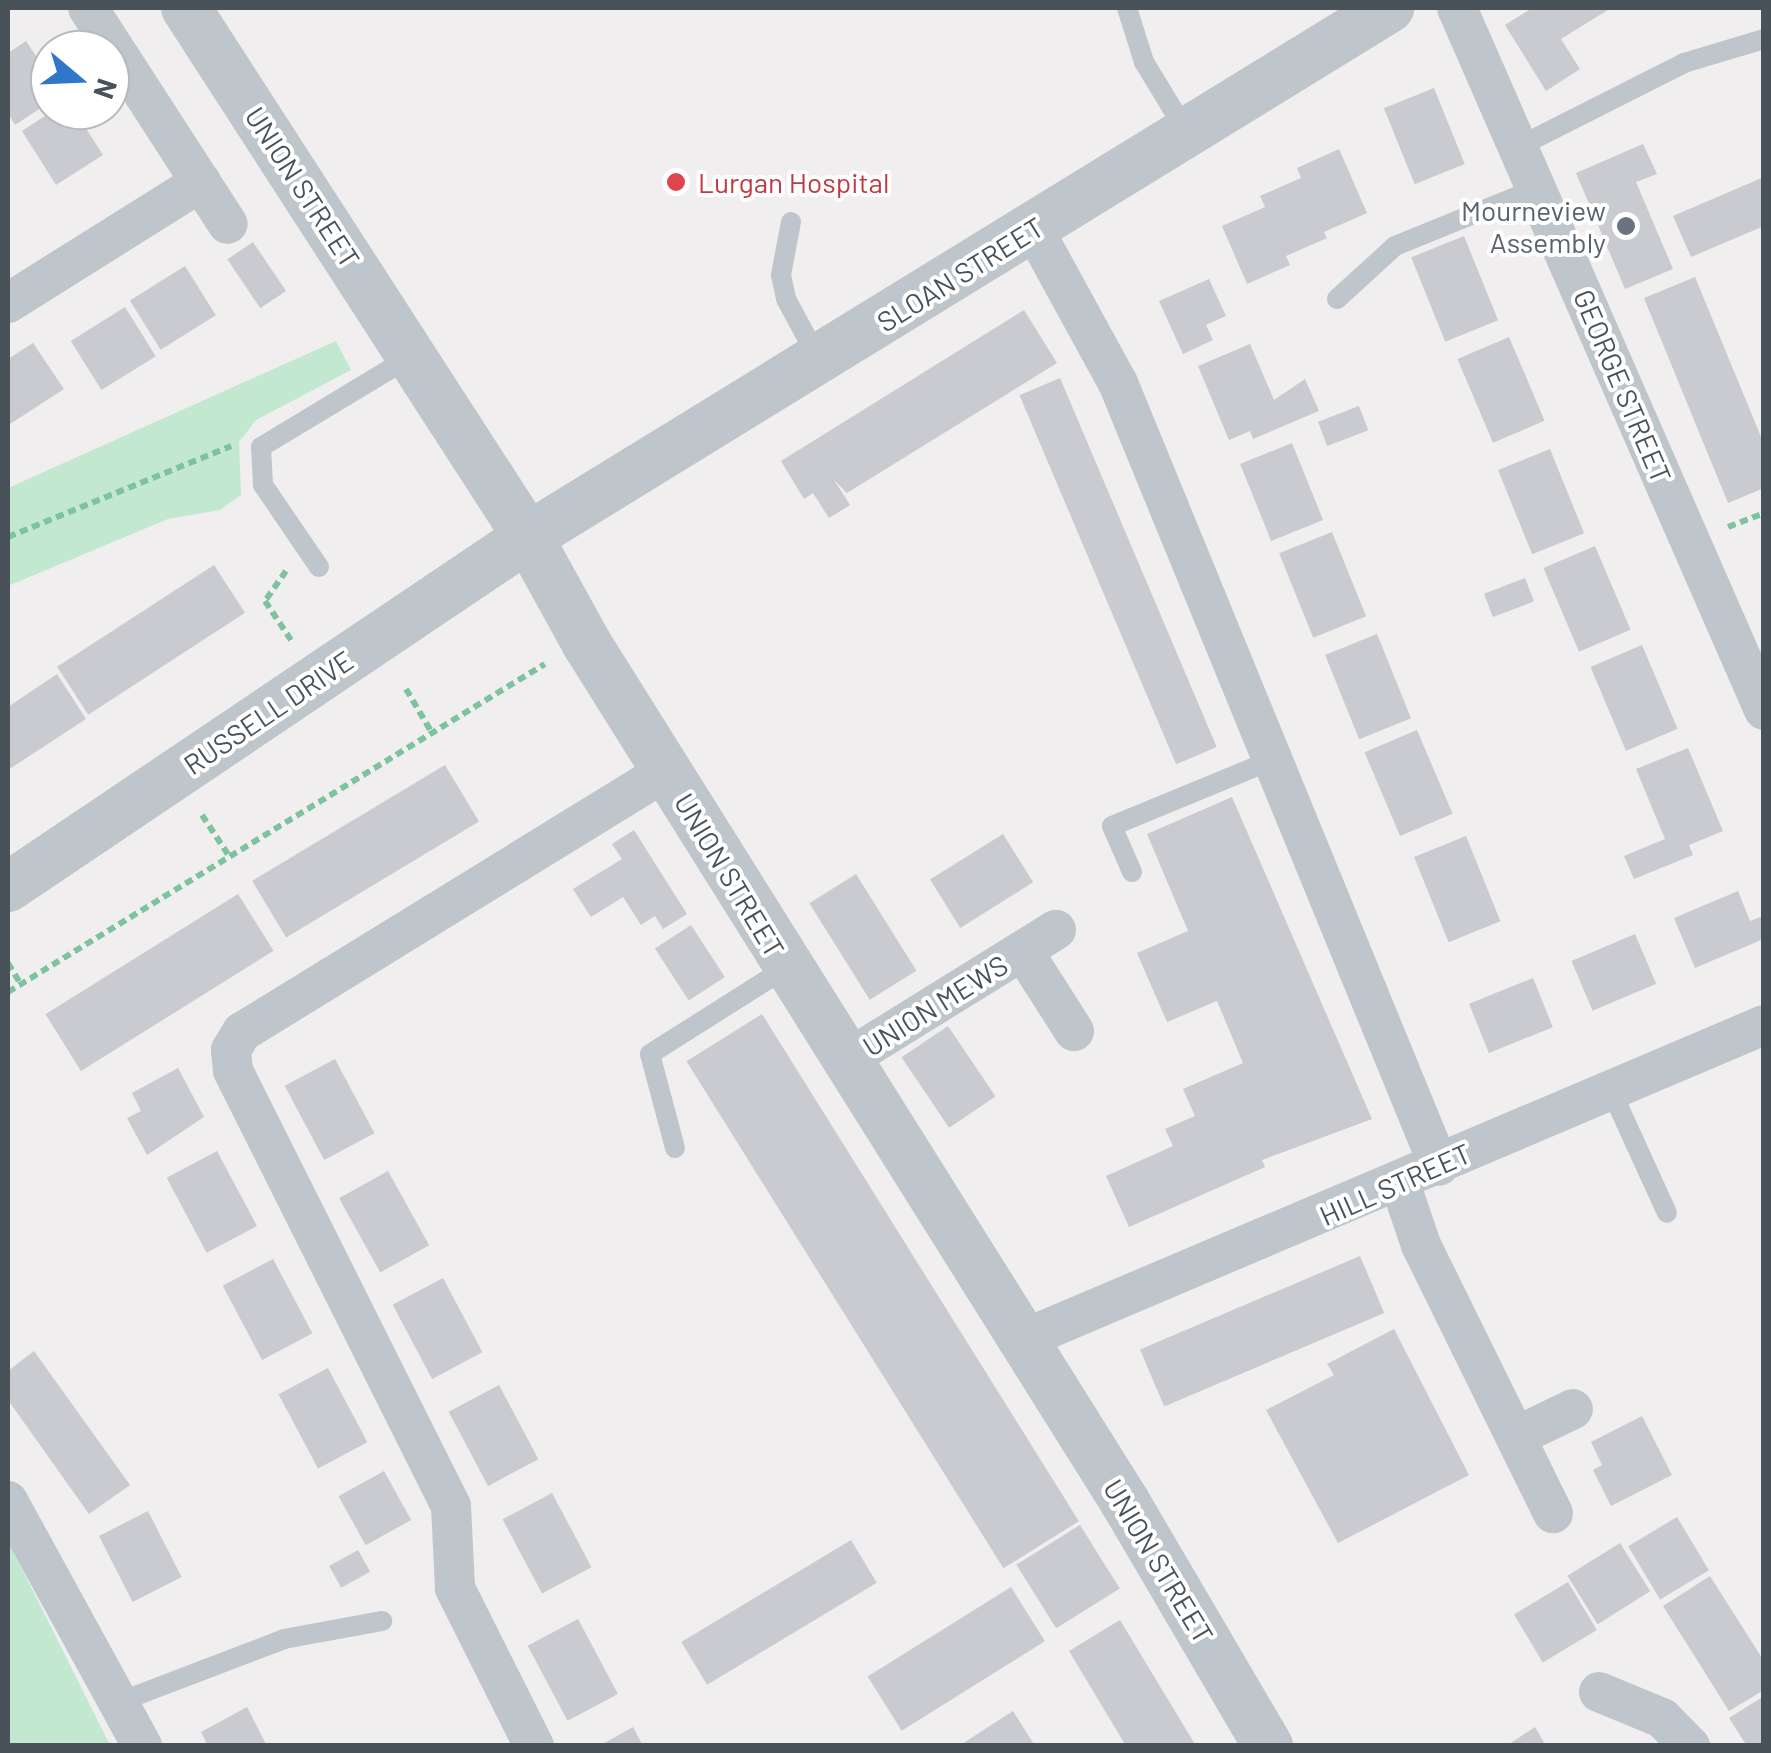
<!DOCTYPE html>
<html>
<head>
<meta charset="utf-8">
<style>
	body { margin:0 }
	#map { position:relative; width:1771px; height:1753px; overflow:hidden; background:#f0eeee; font-family:Barlow,sans-serif }
	div>[style] { position:absolute }
	.green>* { inset:0; background:#c2e9d0 }
	.building>* { inset:0; background:#c9cbd0; transform-origin:0 0 }
	.path>* { height:6px; margin-top:-3px; transform-origin:0; background:repeating-linear-gradient(90deg,#7ec39f 0 8px,transparent 0 13px) }
	.service>* { height:20px; margin:-10px; padding:0 10px; transform-origin:10px; border-radius:10px; background:#bec6cb }
	.minor>* { height:40px; margin:-20px; padding:0 20px; transform-origin:20px; border-radius:20px; background:#bec6cb }
	.tertiary>* { height:50px; margin:-25px; padding:0 25px; transform-origin:25px; border-radius:25px; background:#bec6cb }
	.dots>* { width:28px; height:28px; translate:-50% -50%; box-sizing:border-box; border:5px solid #fff; border-radius:50% }
	span { translate:-50% -50%; white-space:nowrap; text-align:center; line-height:1.15; -webkit-text-stroke:8px #fff; paint-order:stroke }
	.health-label { font-size:28px; color:#be3a42 }
	.left { translate:0 -50%; text-align:left }
	.street-label { font-size:28px; color:#495259 }
	.worship-label { font-size:28px; color:#5b616d }
	.right { translate:-100% -50%; text-align:right }
	.frame { position:absolute; inset:0; border:10px solid #495259; pointer-events:none }
	.north { position:absolute; left:30px; top:30px; width:100px; height:100px; box-sizing:border-box; background:#fff; border:2px solid #b6babd; border-radius:50%; rotate:109deg; font-size:28px; font-weight:700; line-height:40px; text-align:center; color:#495259 }
	.north::after { content:''; display:block; margin:auto; width:35px; height:45px; background:#3076c9; clip-path:polygon(50% 0,100% 100%,50% 72%,0 100%) }
</style>
</head>
<body>
<div id="map">
	<div class="green">
		<div style="clip-path:polygon(336px 341px,351px 370px,256px 420px,239px 442px,241px 495px,220px 510px,168px 519px,8px 586px,8px 488px)"></div>
		<div style="clip-path:polygon(8px 1541px,110px 1745px,8px 1745px)"></div>
	</div>
	<div class="building">
		<div style="clip-path:polygon(1532px 8px,1611px 8px,1561px 39px,1580px 69px,1546px 91px,1505px 25px)"></div>
		<div style="clip-path:polygon(26px 41px,50px 77px,50px 102px,15px 125px,8px 113px,8px 53px)"></div>
		<div style="left:1434px;top:88px;width:82px;height:54px;rotate:68deg"></div>
		<div style="clip-path:polygon(54px 110px,74px 110px,103px 155px,56px 185px,22px 131px)"></div>
		<div style="clip-path:polygon(1643px 144px,1657px 174px,1636px 182px,1673px 269px,1625px 289px,1576px 173px)"></div>
		<div style="clip-path:polygon(1339px 149px,1367px 213px,1324px 232px,1327px 238px,1286px 256px,1290px 265px,1247px 284px,1222px 226px,1265px 207px,1260px 196px,1301px 178px,1297px 168px)"></div>
		<div style="clip-path:polygon(1764px 177px,1764px 226px,1691px 257px,1673px 216px)"></div>
		<div style="left:1464px;top:236px;width:91px;height:57px;rotate:68deg"></div>
		<div style="left:253px;top:242px;width:59px;height:31px;rotate:56deg"></div>
		<div style="left:185px;top:266px;width:58px;height:65px;rotate:58deg"></div>
		<div style="clip-path:polygon(1695px 277px,1764px 444px,1764px 488px,1728px 503px,1644px 298px)"></div>
		<div style="clip-path:polygon(1209px 279px,1226px 316px,1206px 325px,1213px 340px,1183px 354px,1159px 301px)"></div>
		<div style="left:125px;top:307px;width:58px;height:64px;rotate:58deg"></div>
		<div style="clip-path:polygon(1024px 310px,1057px 363px,847px 493px,834px 480px,850px 505px,829px 518px,813px 493px,804px 499px,781px 461px)"></div>
		<div style="left:1509px;top:337px;width:91px;height:56px;rotate:67deg"></div>
		<div style="clip-path:polygon(33px 343px,64px 389px,10px 424px,8px 359px)"></div>
		<div style="clip-path:polygon(1250px 344px,1274px 400px,1305px 379px,1319px 411px,1253px 439px,1250px 431px,1229px 440px,1198px 366px)"></div>
		<div style="left:1060px;top:378px;width:401px;height:44px;rotate:67deg"></div>
		<div style="left:1359px;top:406px;width:26px;height:44px;rotate:69deg"></div>
		<div style="left:1292px;top:443px;width:83px;height:56px;rotate:68deg"></div>
		<div style="left:1550px;top:449px;width:91px;height:56px;rotate:68deg"></div>
		<div style="left:1332px;top:532px;width:91px;height:57px;rotate:68deg"></div>
		<div style="left:1595px;top:546px;width:91px;height:56px;rotate:67deg"></div>
		<div style="left:214px;top:565px;width:57px;height:187px;rotate:57deg"></div>
		<div style="left:1525px;top:578px;width:25px;height:44px;rotate:69deg"></div>
		<div style="left:1377px;top:634px;width:91px;height:56px;rotate:68deg"></div>
		<div style="left:1642px;top:645px;width:91px;height:56px;rotate:67deg"></div>
		<div style="clip-path:polygon(57px 674px,86px 719px,8px 770px,8px 707px)"></div>
		<div style="left:1417px;top:730px;width:91px;height:57px;rotate:67deg"></div>
		<div style="clip-path:polygon(1688px 748px,1723px 831px,1689px 845px,1693px 855px,1634px 879px,1624px 856px,1665px 839px,1636px 769px)"></div>
		<div style="left:445px;top:765px;width:66px;height:225px;rotate:59deg"></div>
		<div style="clip-path:polygon(1232px 797px,1372px 1119px,1262px 1160px,1265px 1167px,1129px 1227px,1106px 1176px,1173px 1146px,1165px 1129px,1195px 1116px,1183px 1089px,1243px 1063px,1217px 1001px,1167px 1022px,1137px 953px,1188px 931px,1147px 834px)"></div>
		<div style="clip-path:polygon(634px 830px,687px 914px,663px 929px,655px 916px,641px 925px,623px 897px,591px 917px,573px 889px,622px 859px,612px 844px)"></div>
		<div style="left:1003px;top:834px;width:57px;height:86px;rotate:58deg"></div>
		<div style="left:1466px;top:836px;width:92px;height:56px;rotate:68deg"></div>
		<div style="left:856px;top:874px;width:114px;height:55px;rotate:58deg"></div>
		<div style="clip-path:polygon(1738px 891px,1750px 921px,1763px 916px,1763px 947px,1761px 940px,1695px 968px,1674px 918px)"></div>
		<div style="left:238px;top:894px;width:67px;height:227px;rotate:58deg"></div>
		<div style="left:691px;top:925px;width:62px;height:43px;rotate:57deg"></div>
		<div style="left:1635px;top:934px;width:54px;height:69px;rotate:67deg"></div>
		<div style="left:1533px;top:978px;width:53px;height:69px;rotate:68deg"></div>
		<div style="left:762px;top:1014px;width:598px;height:89px;rotate:58deg"></div>
		<div style="left:948px;top:1026px;width:85px;height:56px;rotate:56deg"></div>
		<div style="left:335px;top:1059px;width:84px;height:57px;rotate:62deg"></div>
		<div style="clip-path:polygon(178px 1068px,204px 1117px,147px 1155px,127px 1118px,141px 1111px,132px 1093px)"></div>
		<div style="left:217px;top:1151px;width:85px;height:57px;rotate:62deg"></div>
		<div style="left:388px;top:1171px;width:85px;height:56px;rotate:61deg"></div>
		<div style="left:1360px;top:1256px;width:62px;height:239px;rotate:67deg"></div>
		<div style="left:273px;top:1259px;width:84px;height:57px;rotate:62deg"></div>
		<div style="left:443px;top:1278px;width:84px;height:57px;rotate:62deg"></div>
		<div style="clip-path:polygon(1394px 1329px,1469px 1475px,1338px 1543px,1266px 1410px,1334px 1375px,1327px 1364px)"></div>
		<div style="clip-path:polygon(34px 1351px,130px 1485px,89px 1514px,8px 1400px,8px 1371px)"></div>
		<div style="left:328px;top:1368px;width:84px;height:56px;rotate:62deg"></div>
		<div style="left:499px;top:1385px;width:84px;height:57px;rotate:62deg"></div>
		<div style="clip-path:polygon(1642px 1416px,1672px 1475px,1611px 1506px,1593px 1470px,1602px 1465px,1591px 1442px)"></div>
		<div style="left:384px;top:1471px;width:56px;height:52px;rotate:61deg"></div>
		<div style="left:552px;top:1493px;width:84px;height:56px;rotate:62deg"></div>
		<div style="left:148px;top:1511px;width:74px;height:55px;rotate:63deg"></div>
		<div style="left:1677px;top:1517px;width:62px;height:57px;rotate:59deg"></div>
		<div style="left:1080px;top:1525px;width:75px;height:75px;rotate:58deg"></div>
		<div style="left:851px;top:1540px;width:50px;height:198px;rotate:59deg"></div>
		<div style="left:1620px;top:1543px;width:57px;height:62px;rotate:58deg"></div>
		<div style="left:358px;top:1550px;width:25px;height:33px;rotate:61deg"></div>
		<div style="clip-path:polygon(1710px 1576px,1764px 1661px,1764px 1690px,1729px 1711px,1663px 1606px)"></div>
		<div style="left:1568px;top:1582px;width:56px;height:63px;rotate:59deg"></div>
		<div style="left:1011px;top:1587px;width:64px;height:169px;rotate:58deg"></div>
		<div style="left:578px;top:1619px;width:85px;height:57px;rotate:62deg"></div>
		<div style="clip-path:polygon(1120px 1620px,1196px 1746px,1126px 1746px,1069px 1651px)"></div>
		<div style="clip-path:polygon(1764px 1696px,1764px 1746px,1747px 1746px,1729px 1718px)"></div>
		<div style="clip-path:polygon(247px 1707px,267px 1746px,208px 1746px,201px 1732px)"></div>
		<div style="clip-path:polygon(1013px 1711px,1035px 1746px,959px 1746px,982px 1731px)"></div>
		<div style="clip-path:polygon(633px 1727px,643px 1746px,599px 1746px)"></div>
		<div style="clip-path:polygon(1535px 1727px,1546px 1746px,1506px 1746px)"></div>
	</div>
	<div class="path">
		<div style="left:1728px;top:527px;width:39px;rotate:-21deg"></div>
		<div style="left:8px;top:537px;width:241px;rotate:-22.2deg"></div>
		<div style="left:286px;top:571px;width:37px;rotate:125deg"></div>
		<div style="left:265px;top:601px;width:50px;rotate:56.3deg"></div>
		<div style="left:406px;top:689px;width:51px;rotate:59.4deg"></div>
		<div style="left:202px;top:815px;width:49px;rotate:56.6deg"></div>
		<div style="left:8px;top:963px;width:23px;rotate:59deg"></div>
		<div style="left:8px;top:992px;width:629px;rotate:-31.42deg"></div>
	</div>
	<div class="service">
		<div style="left:1127px;top:8px;width:57px;rotate:72.5deg"></div>
		<div style="left:1144px;top:62px;width:81px;rotate:58.7deg"></div>
		<div style="left:1520px;top:146px;width:184px;rotate:-26.8deg"></div>
		<div style="left:1684px;top:63px;width:84px;rotate:-16.7deg"></div>
		<div style="left:791px;top:222px;width:54px;rotate:100.7deg"></div>
		<div style="left:781px;top:275px;width:25px;rotate:78deg"></div>
		<div style="left:786px;top:299px;width:69px;rotate:61.6deg"></div>
		<div style="left:1337px;top:299px;width:79px;rotate:-42.4deg"></div>
		<div style="left:1395px;top:246px;width:154px;rotate:-22.1deg"></div>
		<div style="left:319px;top:567px;width:99px;rotate:-124.3deg"></div>
		<div style="left:263px;top:485px;width:38px;rotate:-93deg"></div>
		<div style="left:261px;top:447px;width:174px;rotate:-31.1deg"></div>
		<div style="left:1132px;top:872px;width:50px;rotate:-113.5deg"></div>
		<div style="left:1112px;top:826px;width:173px;rotate:-22.4deg"></div>
		<div style="left:1610px;top:1088px;width:137px;rotate:65.5deg"></div>
		<div style="left:675px;top:1148px;width:97px;rotate:-104.9deg"></div>
		<div style="left:650px;top:1054px;width:161px;rotate:-32.3deg"></div>
		<div style="left:122px;top:1701px;width:173px;rotate:-20.9deg"></div>
		<div style="left:284px;top:1639px;width:100px;rotate:-10.4deg"></div>
	</div>
	<div class="minor">
		<div style="left:88px;top:8px;width:257px;rotate:57.1deg"></div>
		<div style="left:1457px;top:8px;width:766px;rotate:66.38deg"></div>
		<div style="left:1033px;top:228px;width:177px;rotate:61.3deg"></div>
		<div style="left:1118px;top:383px;width:846px;rotate:67.71deg"></div>
		<div style="left:8px;top:303px;width:228px;rotate:-32.1deg"></div>
		<div style="left:1023px;top:951px;width:95px;rotate:57.5deg"></div>
		<div style="left:846px;top:1060px;width:247px;rotate:-31.8deg"></div>
		<div style="left:1400px;top:1183px;width:65px;rotate:71.3deg"></div>
		<div style="left:1421px;top:1245px;width:299px;rotate:63.8deg"></div>
		<div style="left:1024px;top:1339px;width:804px;rotate:-22.99deg"></div>
		<div style="left:1517px;top:1436px;width:62px;rotate:-25.7deg"></div>
		<div style="left:8px;top:1501px;width:279px;rotate:61.3deg"></div>
		<div style="left:1599px;top:1692px;width:68px;rotate:22.4deg"></div>
		<div style="left:1662px;top:1718px;width:40px;rotate:45deg"></div>
		<div style="left:534px;top:1746px;width:177px;rotate:-116.6deg"></div>
		<div style="left:455px;top:1588px;width:82px;rotate:-92.8deg"></div>
		<div style="left:451px;top:1506px;width:487px;rotate:-116.6deg"></div>
		<div style="left:233px;top:1070px;width:20px;rotate:-96deg"></div>
		<div style="left:231px;top:1050px;width:21px;rotate:-59deg"></div>
		<div style="left:242px;top:1032px;width:499px;rotate:-31.6deg"></div>
	</div>
	<div class="tertiary">
		<div style="left:186px;top:8px;width:630px;rotate:57.12deg"></div>
		<div style="left:528px;top:537px;width:122px;rotate:61.1deg"></div>
		<div style="left:587px;top:644px;width:1013px;rotate:57.91deg"></div>
		<div style="left:1125px;top:1502px;width:283px;rotate:59.6deg"></div>
		<div style="left:8px;top:887px;width:627px;rotate:-33.94deg"></div>
		<div style="left:528px;top:537px;width:1011px;rotate:-31.57deg"></div>
	</div>
	<div class="dots">
		<div style="left:676px;top:182px;background:#e0444e"></div>
		<div style="left:1626px;top:226px;background:#6b7280"></div>
	</div>
	<div class="health-label">
		<span class="left" style="left:698px;top:182px">Lurgan Hospital</span>
	</div>
	<div class="street-label">
		<span style="left:303px;top:187px;rotate:57deg">UNION STREET</span>
		<span style="left:960px;top:274px;rotate:-32deg">SLOAN STREET</span>
		<span style="left:1623px;top:386px;rotate:67deg">GEORGE STREET</span>
		<span style="left:268px;top:712px;rotate:-34deg">RUSSELL DRIVE</span>
		<span style="left:730px;top:875px;rotate:59deg">UNION STREET</span>
		<span style="left:935px;top:1005px;rotate:-32deg">UNION MEWS</span>
		<span style="left:1395px;top:1184px;rotate:-24deg">HILL STREET</span>
		<span style="left:1159px;top:1561px;rotate:59deg">UNION STREET</span>
	</div>
	<div class="worship-label">
		<span class="right" style="left:1606px;top:226px">Mourneview<br>Assembly</span>
	</div>
	<div class="frame"></div>
	<div class="north">N</div>
</div>
</body>
</html>
